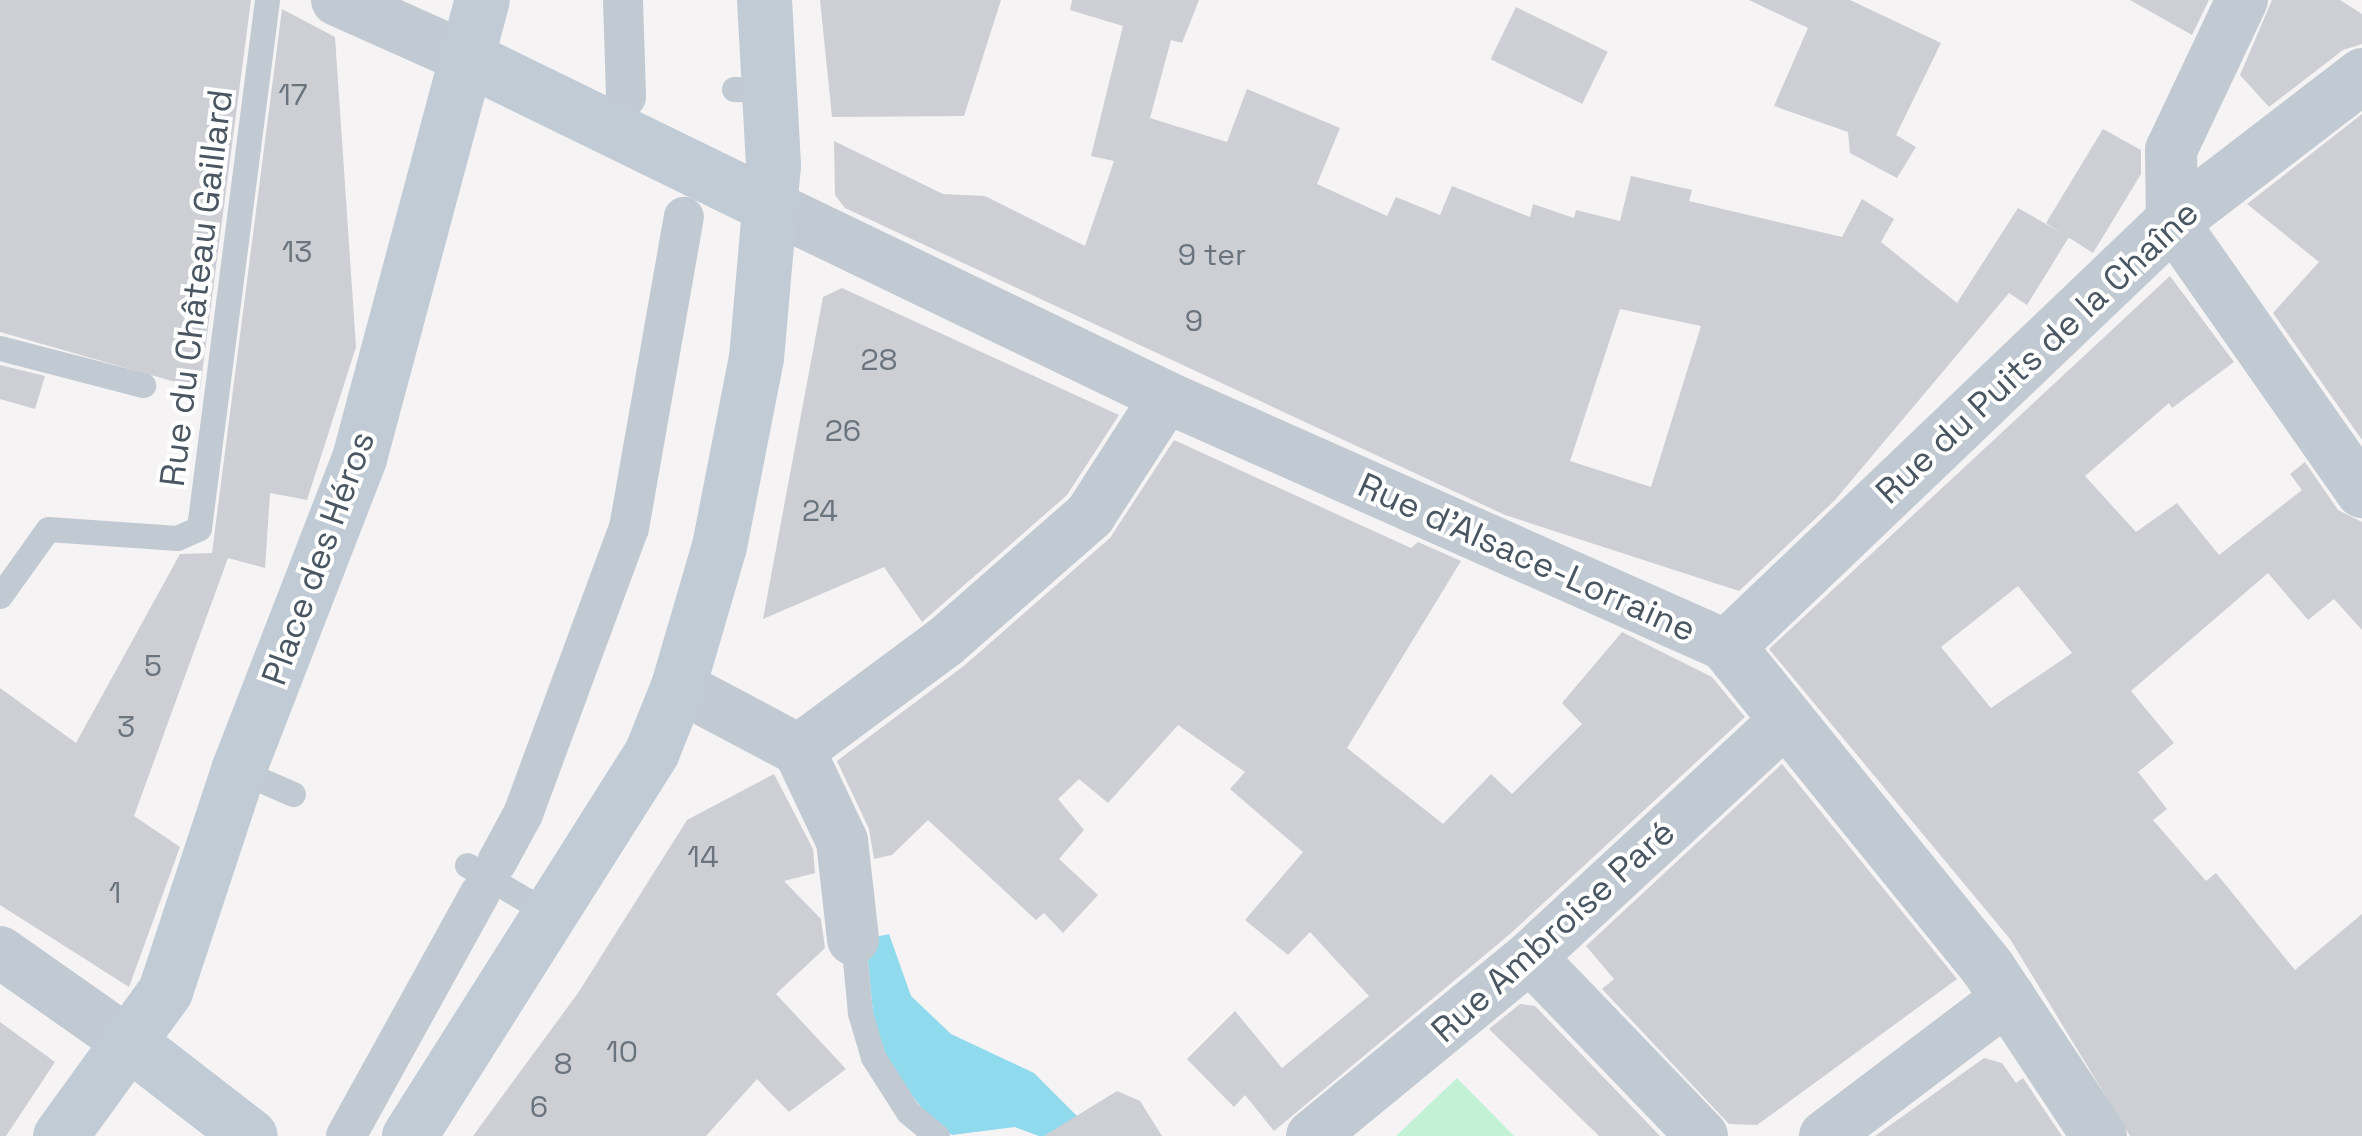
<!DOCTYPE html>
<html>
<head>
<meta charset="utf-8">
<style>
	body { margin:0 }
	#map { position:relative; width:2362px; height:1136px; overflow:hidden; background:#f5f3f3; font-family:"Space Grotesk",sans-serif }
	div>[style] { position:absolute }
	.green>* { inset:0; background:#c3f1d5 }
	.water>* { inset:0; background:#90daee }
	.building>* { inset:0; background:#cdcfd5; transform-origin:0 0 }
	.service>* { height:25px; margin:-12.5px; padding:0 12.5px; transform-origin:12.5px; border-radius:12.5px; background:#c1cad2 }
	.pedestrian>* { height:40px; margin:-20px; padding:0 20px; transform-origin:20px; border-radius:20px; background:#c1cad2 }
	.minor>* { height:52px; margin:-26px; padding:0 26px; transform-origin:26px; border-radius:26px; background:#c1cad2 }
	.tertiary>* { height:55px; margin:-27.5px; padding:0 27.5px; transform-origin:27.5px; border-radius:27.5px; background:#c1cad2 }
	.secondary>* { height:55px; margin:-27.5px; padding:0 27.5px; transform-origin:27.5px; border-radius:27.5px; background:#c1cbd6 }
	span { translate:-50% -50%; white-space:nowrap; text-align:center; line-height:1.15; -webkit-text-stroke:8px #fff; paint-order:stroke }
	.number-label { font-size:30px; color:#6b747e }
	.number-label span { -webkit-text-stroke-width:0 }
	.street-label { font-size:35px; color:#4a5661 }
</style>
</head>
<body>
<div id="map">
	<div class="green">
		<div style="clip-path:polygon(1457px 1078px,1514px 1136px,1396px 1136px)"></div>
	</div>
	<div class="water">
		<div style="clip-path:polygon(889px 934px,911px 996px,951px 1034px,1034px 1073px,1097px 1136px,1039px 1136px,1015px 1127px,952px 1135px,932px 1122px,890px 1065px,874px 1024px,866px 939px)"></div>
	</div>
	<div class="building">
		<div style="clip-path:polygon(0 0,251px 0,200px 389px,0 332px)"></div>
		<div style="clip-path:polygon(820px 0,1001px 0,964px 116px,832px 117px)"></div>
		<div style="clip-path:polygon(evenodd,1072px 0,1199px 0,1182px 43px,1171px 40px,1150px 118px,1227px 142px,1247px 89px,1340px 128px,1317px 184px,1387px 216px,1396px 197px,1440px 215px,1452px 186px,1530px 217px,1533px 204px,1574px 218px,1576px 210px,1620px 221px,1631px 176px,1692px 190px,1689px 201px,1842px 237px,1862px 199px,1894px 219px,1881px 242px,1957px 303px,2018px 208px,2069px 237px,2027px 305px,2009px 293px,1835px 500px,1739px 591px,1505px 515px,845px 208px,835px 195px,834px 141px,943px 194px,985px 196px,1085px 246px,1114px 161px,1091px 156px,1123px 26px,1070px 10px,1072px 0,1620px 309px,1701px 326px,1651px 487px,1570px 461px,1620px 309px)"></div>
		<div style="clip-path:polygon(1749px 0,1850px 0,1941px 43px,1896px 135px,1916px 147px,1897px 178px,1850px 153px,1848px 132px,1774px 106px,1808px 28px)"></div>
		<div style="clip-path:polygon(2130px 0,2209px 0,2192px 35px)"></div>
		<div style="clip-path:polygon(2272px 0,2340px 0,2362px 14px,2362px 44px,2343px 50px,2269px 107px,2240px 75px)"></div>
		<div style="left:1516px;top:7px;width:102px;height:58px;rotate:26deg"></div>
		<div style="clip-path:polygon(282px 9px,335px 37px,356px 347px,307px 500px,270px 493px,265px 568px,228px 558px,134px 816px,180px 847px,129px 987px,0 905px,0 688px,76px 743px,180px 554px,212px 553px)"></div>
		<div style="clip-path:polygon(2362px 114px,2362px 440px,2273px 313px,2319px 262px,2247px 204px)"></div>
		<div style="clip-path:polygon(2103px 129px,2141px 150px,2141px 174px,2093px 253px,2046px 223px)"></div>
		<div style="clip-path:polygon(evenodd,2170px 276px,2234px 362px,2172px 408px,2169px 403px,2085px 476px,2136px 532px,2177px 503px,2219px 555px,2302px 490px,2290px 474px,2305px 462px,2338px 510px,2362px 522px,2362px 630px,2334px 599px,2308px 620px,2268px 573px,2131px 691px,2174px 743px,2138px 772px,2167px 809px,2153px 820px,2206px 881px,2216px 873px,2295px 970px,2362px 914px,2362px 1136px,2130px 1136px,2010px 939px,1769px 649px,2170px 276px,2018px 586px,2072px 653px,1991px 708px,1941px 647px,2018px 586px)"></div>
		<div style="clip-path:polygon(842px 288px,1119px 415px,1067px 495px,922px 622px,884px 567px,763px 619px,823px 297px)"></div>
		<div style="clip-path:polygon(0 365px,45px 376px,35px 409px,0 399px)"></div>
		<div style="clip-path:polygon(1174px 440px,1411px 548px,1418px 542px,1461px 561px,1347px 748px,1443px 824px,1491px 774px,1512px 794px,1582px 724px,1562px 703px,1622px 632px,1712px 677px,1745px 717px,1510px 934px,1274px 1131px,1245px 1095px,1234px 1107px,1187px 1059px,1235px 1011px,1282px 1068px,1369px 996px,1310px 932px,1288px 955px,1245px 920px,1303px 852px,1230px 789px,1245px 772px,1178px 725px,1108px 803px,1079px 779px,1058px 799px,1084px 830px,1059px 859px,1098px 895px,1063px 933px,1044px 913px,1036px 920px,928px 820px,892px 855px,874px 859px,869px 829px,837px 761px,965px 665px,1110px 538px)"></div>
		<div style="clip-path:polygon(1782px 764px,1957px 979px,1757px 1125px,1729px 1124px,1602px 989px,1614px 979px,1586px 946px)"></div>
		<div style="clip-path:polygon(774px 774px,813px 849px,815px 873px,784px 881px,821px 919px,825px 948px,776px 994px,846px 1069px,789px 1112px,757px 1079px,706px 1136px,473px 1136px,578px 993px,687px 820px)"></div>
		<div style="clip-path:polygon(1520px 1004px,1535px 1006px,1660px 1136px,1599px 1136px,1489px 1029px)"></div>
		<div style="clip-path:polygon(0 1022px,55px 1062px,6px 1136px,0 1136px)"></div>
		<div style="clip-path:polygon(1984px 1058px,2002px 1063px,2016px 1083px,2023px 1078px,2062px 1136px,1875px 1136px)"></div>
		<div style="clip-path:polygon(1117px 1091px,1140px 1101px,1162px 1136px,1044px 1136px)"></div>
	</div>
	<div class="service">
		<div style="left:734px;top:89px;width:37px;rotate:2deg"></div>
		<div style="left:0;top:348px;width:148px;rotate:14.5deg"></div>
		<div style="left:0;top:596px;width:82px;rotate:-54.4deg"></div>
		<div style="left:48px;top:529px;width:129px;rotate:4deg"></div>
		<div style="left:177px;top:538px;width:24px;rotate:-24deg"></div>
		<div style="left:199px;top:528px;width:532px;rotate:-82.66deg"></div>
		<div style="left:238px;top:770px;width:60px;rotate:23.6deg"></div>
		<div style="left:467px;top:865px;width:100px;rotate:30.7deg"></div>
		<div style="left:853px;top:939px;width:74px;rotate:84.6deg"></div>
		<div style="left:860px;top:1013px;width:46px;rotate:73.5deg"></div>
		<div style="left:873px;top:1057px;width:65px;rotate:57.5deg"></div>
		<div style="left:908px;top:1112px;width:38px;rotate:40deg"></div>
	</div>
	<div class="pedestrian">
		<div style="left:623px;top:0;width:97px;rotate:88.2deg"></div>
		<div style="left:497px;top:862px;width:55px;rotate:-61.6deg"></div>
		<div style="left:523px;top:814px;width:305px;rotate:-69.7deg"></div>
		<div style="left:629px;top:528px;width:316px;rotate:-80deg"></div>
		<div style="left:346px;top:1136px;width:277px;rotate:-61.1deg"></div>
	</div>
	<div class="minor">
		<div style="left:337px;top:0;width:138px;rotate:24deg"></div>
		<div style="left:2242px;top:0;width:166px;rotate:115.3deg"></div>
		<div style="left:2171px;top:150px;width:71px;rotate:89.2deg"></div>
		<div style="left:2172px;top:221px;width:331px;rotate:55deg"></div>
		<div style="left:770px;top:206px;width:440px;rotate:25.7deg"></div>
		<div style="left:1166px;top:397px;width:614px;rotate:23.93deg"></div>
		<div style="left:678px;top:686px;width:137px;rotate:27.9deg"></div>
		<div style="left:799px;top:750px;width:101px;rotate:64.7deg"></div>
		<div style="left:842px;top:841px;width:99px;rotate:83.6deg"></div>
		<div style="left:799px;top:750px;width:182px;rotate:-36.5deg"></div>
		<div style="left:945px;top:642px;width:193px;rotate:-41.2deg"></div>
		<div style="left:1090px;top:515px;width:140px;rotate:-57.2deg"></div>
		<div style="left:0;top:952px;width:160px;rotate:35.1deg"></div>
		<div style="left:1530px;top:957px;width:248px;rotate:46.1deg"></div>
		<div style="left:1312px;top:1136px;width:282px;rotate:-39.4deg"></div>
		<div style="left:1530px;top:957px;width:350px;rotate:-42.8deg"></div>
		<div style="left:1825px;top:1136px;width:231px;rotate:-37.1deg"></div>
	</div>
	<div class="tertiary">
		<div style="left:2099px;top:1136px;width:201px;rotate:-123.5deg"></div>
		<div style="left:1988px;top:968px;width:414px;rotate:-129deg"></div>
		<div style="left:1727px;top:646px;width:615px;rotate:-43.68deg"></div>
		<div style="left:2172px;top:221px;width:240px;rotate:-37.5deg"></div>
	</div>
	<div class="secondary">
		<div style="left:463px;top:56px;width:342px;rotate:26deg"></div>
		<div style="left:131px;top:1044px;width:150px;rotate:37.7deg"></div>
		<div style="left:60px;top:1136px;width:179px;rotate:-54.1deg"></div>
		<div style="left:165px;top:991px;width:233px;rotate:-71.7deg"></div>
		<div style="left:238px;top:770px;width:335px;rotate:-68.8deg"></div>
		<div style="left:359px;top:458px;width:474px;rotate:-75deg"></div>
		<div style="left:409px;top:1136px;width:455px;rotate:-57.7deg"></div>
		<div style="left:652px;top:751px;width:70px;rotate:-68.2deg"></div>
		<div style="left:678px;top:686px;width:146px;rotate:-73.7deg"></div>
		<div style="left:719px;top:546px;width:192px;rotate:-78.9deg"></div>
		<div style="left:756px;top:358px;width:194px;rotate:-85deg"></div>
		<div style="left:773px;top:165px;width:165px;rotate:-93.1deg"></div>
	</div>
	<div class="number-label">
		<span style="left:293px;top:95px">17</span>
		<span style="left:297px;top:252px">13</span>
		<span style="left:1212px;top:255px">9 ter</span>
		<span style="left:1194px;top:321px">9</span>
		<span style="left:879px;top:360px">28</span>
		<span style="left:843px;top:431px">26</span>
		<span style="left:820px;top:511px">24</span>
		<span style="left:153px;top:666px">5</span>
		<span style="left:126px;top:727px">3</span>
		<span style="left:703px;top:857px">14</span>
		<span style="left:115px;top:893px">1</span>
		<span style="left:622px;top:1052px">10</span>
		<span style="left:563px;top:1064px">8</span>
		<span style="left:539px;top:1107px">6</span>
	</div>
	<div class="street-label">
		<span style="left:196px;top:288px;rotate:-83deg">Rue du Château Gaillard</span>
		<span style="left:2037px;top:352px;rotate:-43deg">Rue du Puits de la Chaîne</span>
		<span style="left:1527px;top:557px;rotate:24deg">Rue d'Alsace-Lorraine</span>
		<span style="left:318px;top:558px;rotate:-70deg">Place des Héros</span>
		<span style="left:1553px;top:931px;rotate:-42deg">Rue Ambroise Paré</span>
	</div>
</div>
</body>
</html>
